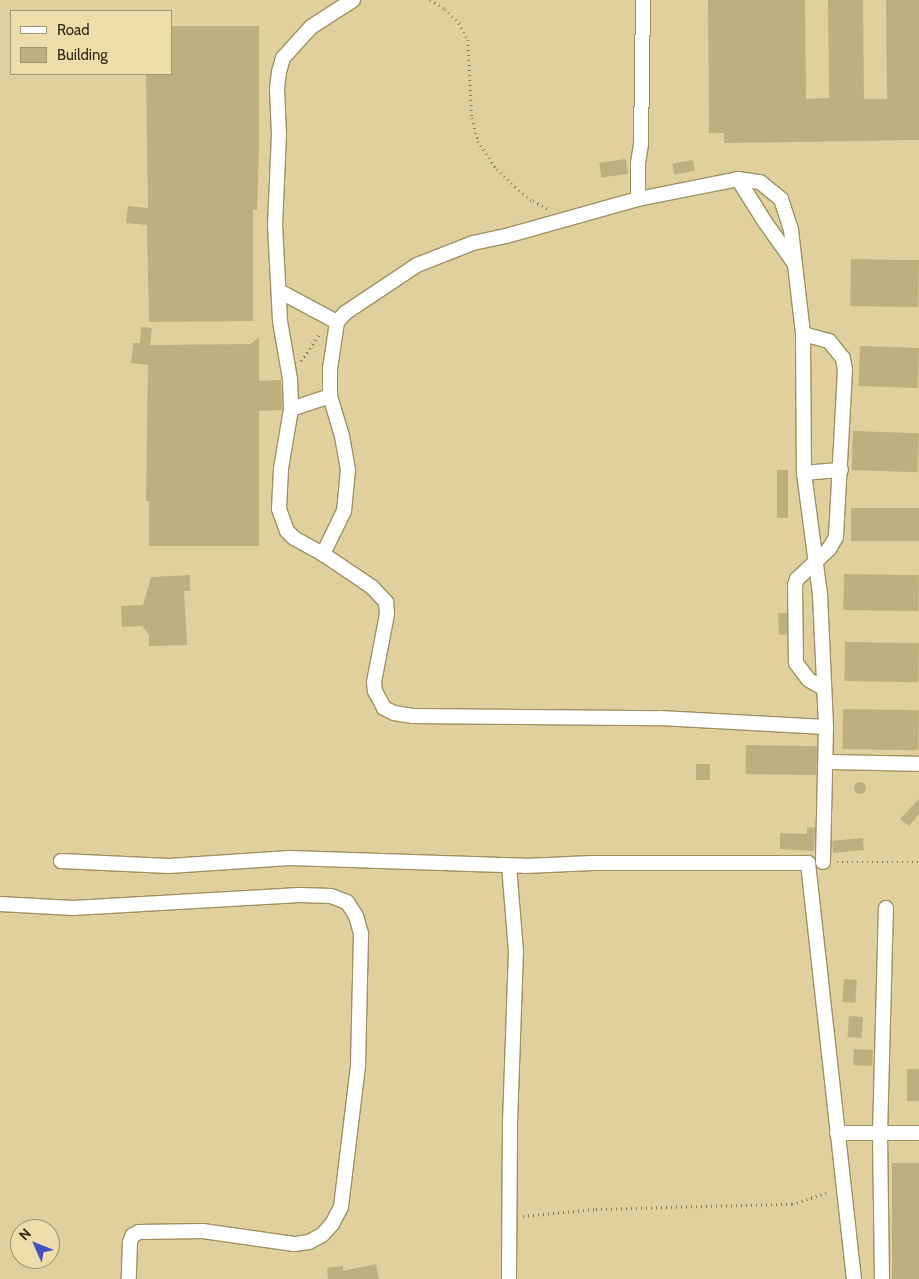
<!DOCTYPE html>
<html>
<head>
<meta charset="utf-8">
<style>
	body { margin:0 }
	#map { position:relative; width:919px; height:1279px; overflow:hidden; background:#e0d09e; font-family:Cabin,sans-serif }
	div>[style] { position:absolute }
	.building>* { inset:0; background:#beaf7e; transform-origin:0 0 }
	.round { border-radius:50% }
	.path>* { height:2.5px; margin-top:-1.25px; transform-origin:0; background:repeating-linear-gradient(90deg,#877c59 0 1px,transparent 0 5px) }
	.roads { filter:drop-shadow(1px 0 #a09161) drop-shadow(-1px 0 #a09161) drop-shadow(0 1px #a09161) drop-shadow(0 -1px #a09161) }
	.minor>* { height:14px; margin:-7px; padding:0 7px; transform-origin:7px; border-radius:7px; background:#fff }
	span { translate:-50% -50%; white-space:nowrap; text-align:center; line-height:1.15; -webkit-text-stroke:5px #edddaa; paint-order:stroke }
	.legend { position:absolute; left:10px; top:10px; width:162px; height:65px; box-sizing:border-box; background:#edddaa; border:1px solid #a1956e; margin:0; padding:6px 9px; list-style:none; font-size:15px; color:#2f2915 }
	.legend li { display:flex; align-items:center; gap:10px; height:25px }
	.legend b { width:25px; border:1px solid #a1956e }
	.north { position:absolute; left:10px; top:1219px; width:50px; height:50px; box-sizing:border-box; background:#edddaa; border:1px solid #a1956e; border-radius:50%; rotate:314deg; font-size:14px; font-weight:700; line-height:20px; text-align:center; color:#2f2915 }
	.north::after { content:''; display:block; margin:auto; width:18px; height:22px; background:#4250c4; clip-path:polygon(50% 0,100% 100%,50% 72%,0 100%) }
</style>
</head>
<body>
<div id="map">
	<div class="building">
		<div style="clip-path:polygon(708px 0,805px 0,806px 99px,829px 98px,828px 0,863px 0,864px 99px,887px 99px,886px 0,919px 0,919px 140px,724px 143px,724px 133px,709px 133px)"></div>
		<div style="clip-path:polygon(171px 26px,259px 26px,259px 147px,257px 210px,253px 210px,253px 321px,149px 322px,147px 225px,126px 223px,128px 206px,148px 208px,146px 74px,171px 74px)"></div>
		<div style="left:626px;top:159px;width:15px;height:27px;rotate:82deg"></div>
		<div style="left:693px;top:160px;width:11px;height:21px;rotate:80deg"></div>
		<div style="left:851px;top:259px;width:68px;height:47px;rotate:1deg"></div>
		<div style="clip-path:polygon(141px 327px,152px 328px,150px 345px,251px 344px,259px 337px,259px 381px,281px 380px,282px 408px,282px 410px,259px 411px,259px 546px,149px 546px,149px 501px,146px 501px,148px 365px,131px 363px,133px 343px,140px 343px)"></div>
		<div style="left:860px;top:346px;width:59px;height:40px;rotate:2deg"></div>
		<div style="left:853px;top:431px;width:66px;height:39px;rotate:2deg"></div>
		<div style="left:777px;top:470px;width:11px;height:48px"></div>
		<div style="left:851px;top:508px;width:68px;height:33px"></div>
		<div style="left:844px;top:574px;width:75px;height:36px;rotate:1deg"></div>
		<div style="clip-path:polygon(190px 575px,190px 591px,184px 591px,187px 645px,149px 646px,149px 635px,142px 626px,122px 627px,121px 606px,143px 605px,151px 577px)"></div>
		<div style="clip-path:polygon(778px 613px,787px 613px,787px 634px,779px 635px)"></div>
		<div style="left:845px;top:642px;width:74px;height:39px;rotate:1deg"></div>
		<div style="left:843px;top:709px;width:76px;height:40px;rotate:1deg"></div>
		<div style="left:746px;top:745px;width:71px;height:29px;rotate:1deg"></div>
		<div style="left:696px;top:764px;width:14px;height:16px"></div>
		<div class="round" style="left:854px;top:782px;width:12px;height:12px"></div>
		<div style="clip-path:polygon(919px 799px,919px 814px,909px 826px,900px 819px)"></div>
		<div style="clip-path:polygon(815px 827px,814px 851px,780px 849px,780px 833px,807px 834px,807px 828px)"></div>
		<div style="left:863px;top:838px;width:12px;height:31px;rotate:85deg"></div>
		<div style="left:844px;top:979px;width:13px;height:23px;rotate:4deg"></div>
		<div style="left:849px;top:1016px;width:14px;height:21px;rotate:4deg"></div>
		<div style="left:854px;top:1049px;width:19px;height:16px;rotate:3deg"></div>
		<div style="left:919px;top:1069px;width:32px;height:12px;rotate:90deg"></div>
		<div style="left:919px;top:1163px;width:116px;height:27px;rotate:90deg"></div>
		<div style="clip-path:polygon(376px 1264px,379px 1279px,328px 1279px,327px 1268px,343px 1266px,343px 1271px)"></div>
	</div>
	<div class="path">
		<div style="left:430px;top:0;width:17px;rotate:31deg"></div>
		<div style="left:445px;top:9px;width:20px;rotate:45deg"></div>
		<div style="left:459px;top:23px;width:19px;rotate:62deg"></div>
		<div style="left:468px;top:40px;width:78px;rotate:87.1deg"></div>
		<div style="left:472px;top:118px;width:24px;rotate:75deg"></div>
		<div style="left:478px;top:141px;width:34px;rotate:56deg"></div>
		<div style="left:497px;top:169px;width:30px;rotate:44deg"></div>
		<div style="left:519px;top:190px;width:18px;rotate:38deg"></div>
		<div style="left:533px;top:201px;width:18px;rotate:27deg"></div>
		<div style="left:301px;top:361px;width:34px;rotate:-56deg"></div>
		<div style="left:837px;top:862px;width:82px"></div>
		<div style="left:523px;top:1216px;width:73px;rotate:-5.5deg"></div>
		<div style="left:596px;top:1209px;width:196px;rotate:-1.5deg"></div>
		<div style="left:792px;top:1204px;width:40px;rotate:-18deg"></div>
	</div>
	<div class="roads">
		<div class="minor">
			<div style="left:353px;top:0;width:50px;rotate:147.3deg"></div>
			<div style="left:311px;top:27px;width:42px;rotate:132.1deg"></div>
			<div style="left:283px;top:58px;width:15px;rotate:106deg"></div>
			<div style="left:279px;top:72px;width:17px;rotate:97deg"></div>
			<div style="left:277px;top:89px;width:45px;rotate:87.5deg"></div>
			<div style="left:279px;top:134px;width:91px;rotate:92.5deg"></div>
			<div style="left:275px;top:225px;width:96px;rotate:87deg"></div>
			<div style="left:280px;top:321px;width:59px;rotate:80.2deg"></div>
			<div style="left:290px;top:379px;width:30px;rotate:88deg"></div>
			<div style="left:291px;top:409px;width:61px;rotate:99.5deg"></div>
			<div style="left:281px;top:469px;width:40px;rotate:92.9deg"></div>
			<div style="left:279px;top:509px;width:23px;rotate:70deg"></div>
			<div style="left:287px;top:531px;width:10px;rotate:45deg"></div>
			<div style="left:294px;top:538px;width:33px;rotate:29deg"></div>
			<div style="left:323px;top:554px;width:48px;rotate:-64deg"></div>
			<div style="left:344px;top:511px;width:41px;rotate:-84.4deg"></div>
			<div style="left:348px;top:470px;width:35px;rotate:-100deg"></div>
			<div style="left:342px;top:436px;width:42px;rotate:-106.7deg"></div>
			<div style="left:330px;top:396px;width:27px;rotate:-90deg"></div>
			<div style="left:330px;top:369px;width:48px;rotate:-81.5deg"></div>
			<div style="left:337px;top:322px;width:12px;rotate:-48deg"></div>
			<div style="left:345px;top:313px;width:87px;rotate:-33.7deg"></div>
			<div style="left:417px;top:265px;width:60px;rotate:-21.4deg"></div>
			<div style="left:473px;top:243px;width:34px;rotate:-12deg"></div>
			<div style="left:506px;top:236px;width:137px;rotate:-15.7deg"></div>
			<div style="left:638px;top:199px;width:102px;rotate:-11.3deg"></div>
			<div style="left:738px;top:179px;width:22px;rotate:8deg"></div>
			<div style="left:760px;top:182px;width:27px;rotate:39deg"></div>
			<div style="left:781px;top:199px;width:33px;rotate:72deg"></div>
			<div style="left:791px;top:230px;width:105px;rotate:83.4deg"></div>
			<div style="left:803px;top:334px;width:139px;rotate:89.6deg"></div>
			<div style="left:804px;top:473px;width:122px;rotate:82.5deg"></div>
			<div style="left:820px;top:594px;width:133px;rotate:87.4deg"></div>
			<div style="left:738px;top:179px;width:51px;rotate:57.9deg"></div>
			<div style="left:765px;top:222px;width:50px;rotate:54.7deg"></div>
			<div style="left:638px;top:199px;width:36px;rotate:-90deg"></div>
			<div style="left:638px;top:163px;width:19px;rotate:-81deg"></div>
			<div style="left:641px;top:144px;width:144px;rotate:-89.2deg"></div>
			<div style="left:279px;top:291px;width:66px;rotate:28.1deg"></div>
			<div style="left:803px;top:334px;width:27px;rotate:15deg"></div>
			<div style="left:829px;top:341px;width:22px;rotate:51deg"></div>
			<div style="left:843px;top:358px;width:12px;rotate:81deg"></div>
			<div style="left:845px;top:370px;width:167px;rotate:93.1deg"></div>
			<div style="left:836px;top:537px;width:14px;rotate:120deg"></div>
			<div style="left:829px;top:549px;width:44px;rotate:136.8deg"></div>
			<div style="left:797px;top:579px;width:6px;rotate:108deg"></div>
			<div style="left:795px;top:585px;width:78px;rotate:89.3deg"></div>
			<div style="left:796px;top:663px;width:21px;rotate:53deg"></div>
			<div style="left:809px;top:680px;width:16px;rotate:30deg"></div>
			<div style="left:291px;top:409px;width:41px;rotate:-18.4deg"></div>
			<div style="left:804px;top:473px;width:37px;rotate:-5deg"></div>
			<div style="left:323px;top:554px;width:59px;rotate:34deg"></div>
			<div style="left:372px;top:587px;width:21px;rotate:47deg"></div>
			<div style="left:386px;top:602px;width:12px;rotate:85deg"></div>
			<div style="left:387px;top:614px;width:69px;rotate:100.8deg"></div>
			<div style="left:374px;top:682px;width:9px;rotate:84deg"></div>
			<div style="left:375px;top:691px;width:19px;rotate:62deg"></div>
			<div style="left:384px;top:708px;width:11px;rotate:27deg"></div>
			<div style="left:394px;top:713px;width:19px;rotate:9deg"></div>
			<div style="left:413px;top:716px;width:247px;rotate:0.5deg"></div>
			<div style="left:660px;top:718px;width:166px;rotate:3.1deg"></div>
			<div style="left:826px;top:727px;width:135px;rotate:91.3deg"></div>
			<div style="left:826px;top:762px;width:93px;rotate:1.2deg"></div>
			<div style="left:61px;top:861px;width:108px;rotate:2.7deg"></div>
			<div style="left:169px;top:866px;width:121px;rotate:-3.8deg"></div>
			<div style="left:290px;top:858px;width:235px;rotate:1.9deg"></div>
			<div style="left:525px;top:866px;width:68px;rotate:-2.5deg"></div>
			<div style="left:593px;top:863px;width:215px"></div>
			<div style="left:808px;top:863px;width:419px;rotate:83.7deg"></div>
			<div style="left:509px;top:866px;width:85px;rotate:85.3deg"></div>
			<div style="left:516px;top:951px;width:176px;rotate:92deg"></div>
			<div style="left:510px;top:1127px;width:152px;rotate:90.4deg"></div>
			<div style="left:0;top:904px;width:73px;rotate:3.1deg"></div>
			<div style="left:73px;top:908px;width:227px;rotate:-3.3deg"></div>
			<div style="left:300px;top:895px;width:31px;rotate:2deg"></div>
			<div style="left:331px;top:896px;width:17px;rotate:21deg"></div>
			<div style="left:347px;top:902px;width:17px;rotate:57deg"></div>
			<div style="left:356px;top:916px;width:19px;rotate:74deg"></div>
			<div style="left:361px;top:934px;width:132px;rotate:91.3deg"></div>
			<div style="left:358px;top:1066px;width:142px;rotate:96.9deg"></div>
			<div style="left:341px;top:1207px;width:19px;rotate:118deg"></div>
			<div style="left:332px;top:1224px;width:15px;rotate:132deg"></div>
			<div style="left:322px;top:1235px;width:15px;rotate:152deg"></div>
			<div style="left:309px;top:1242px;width:15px;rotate:172deg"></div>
			<div style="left:294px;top:1244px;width:92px;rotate:-171.9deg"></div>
			<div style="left:203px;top:1231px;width:64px;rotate:179.1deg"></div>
			<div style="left:139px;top:1232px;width:7px;rotate:153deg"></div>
			<div style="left:133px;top:1235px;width:8px;rotate:113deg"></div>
			<div style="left:130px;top:1242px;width:37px;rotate:92deg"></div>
			<div style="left:837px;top:1133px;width:82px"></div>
			<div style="left:882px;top:1279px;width:145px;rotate:-90.8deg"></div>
			<div style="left:880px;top:1134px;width:226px;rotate:-88.5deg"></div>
		</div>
	</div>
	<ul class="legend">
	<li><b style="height:6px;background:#fff"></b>Road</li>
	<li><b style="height:14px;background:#beaf7e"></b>Building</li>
	</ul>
	<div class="north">N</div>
</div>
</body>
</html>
